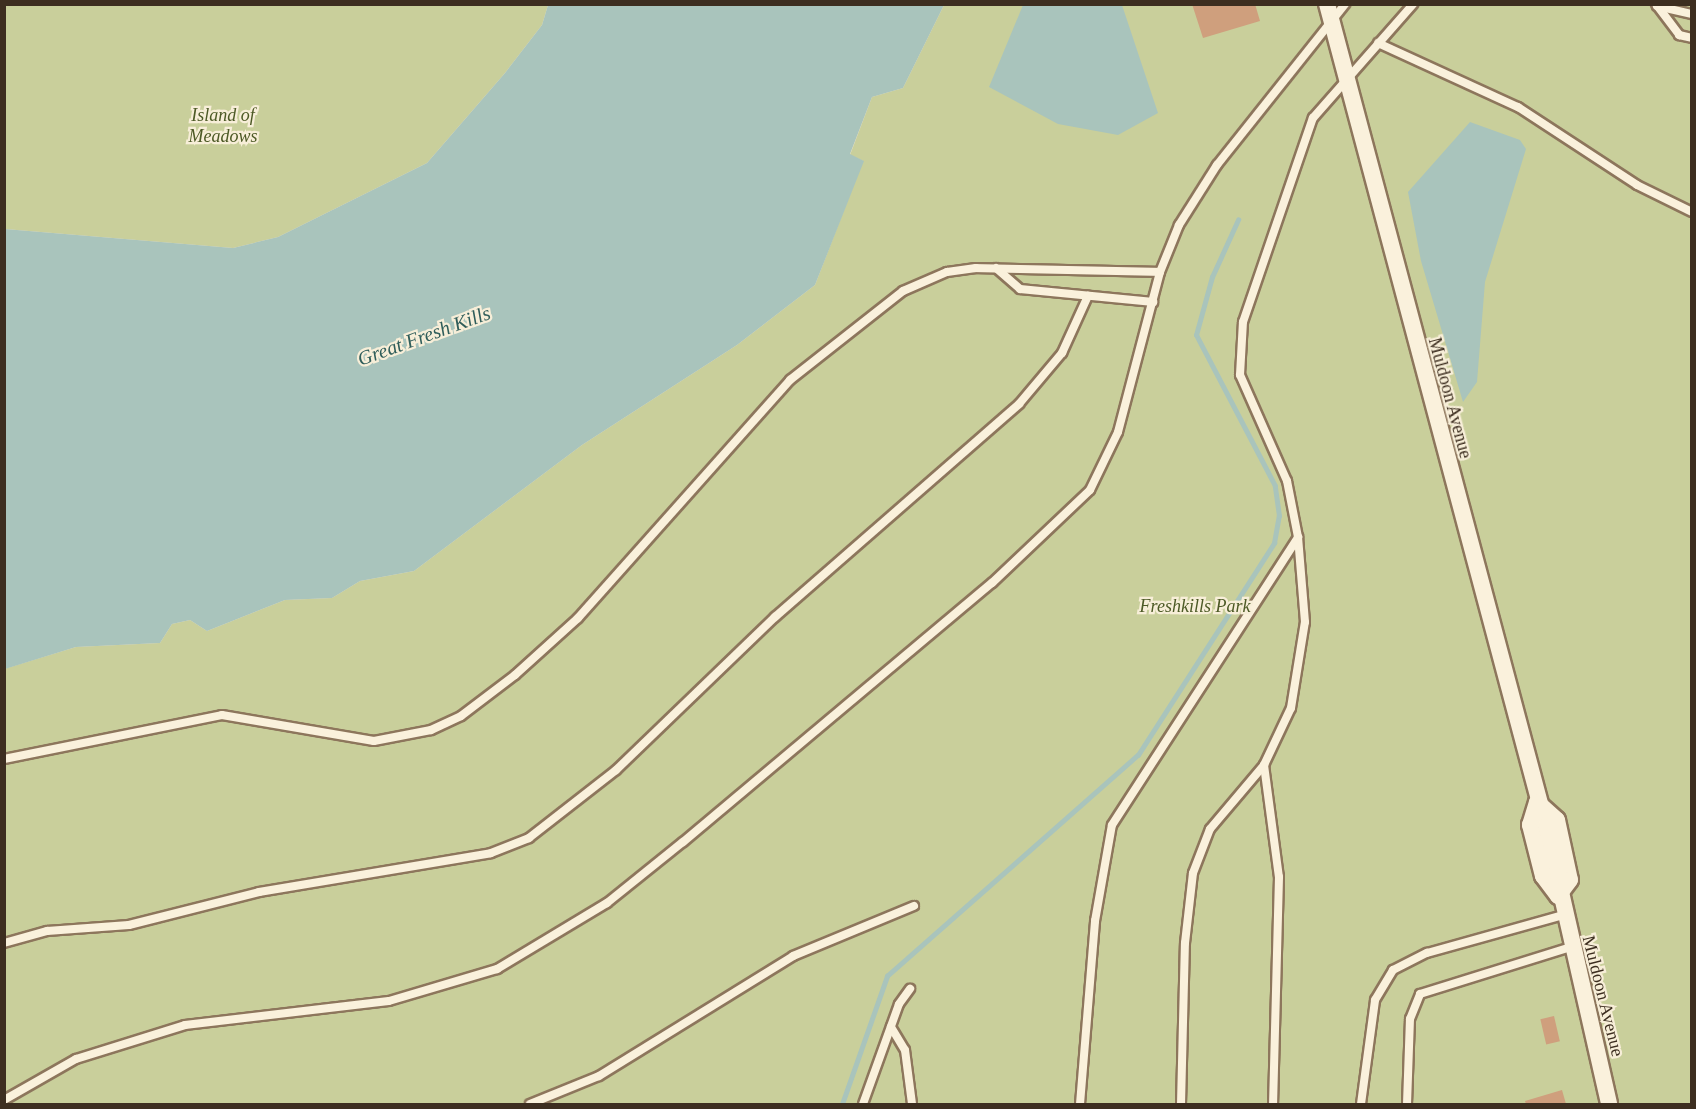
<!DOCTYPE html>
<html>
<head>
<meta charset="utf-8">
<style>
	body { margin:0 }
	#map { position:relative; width:1696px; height:1109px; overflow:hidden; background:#f0e4c8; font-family:Georgia,serif }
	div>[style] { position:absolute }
	.green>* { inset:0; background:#c9cf9b }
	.water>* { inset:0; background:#a9c4bc }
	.stream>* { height:4.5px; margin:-2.25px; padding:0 2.25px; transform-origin:2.25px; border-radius:2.25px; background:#a9c4bc }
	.building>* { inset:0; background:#cf9f7d; transform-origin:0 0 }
	.roads { filter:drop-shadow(2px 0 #8d765c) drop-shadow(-2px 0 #8d765c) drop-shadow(0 2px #8d765c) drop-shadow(0 -2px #8d765c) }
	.lane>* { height:8px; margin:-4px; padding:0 4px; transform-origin:4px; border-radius:4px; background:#faf1dc }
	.street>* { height:16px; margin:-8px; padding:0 8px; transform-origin:8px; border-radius:8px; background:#faf1dc }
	span { translate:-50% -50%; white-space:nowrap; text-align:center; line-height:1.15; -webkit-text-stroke:4.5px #f7eed8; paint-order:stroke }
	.park-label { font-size:18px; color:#4d5a26; font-style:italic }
	.street-label { font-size:18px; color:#3d2e20 }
	.water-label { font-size:20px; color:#2f5d5a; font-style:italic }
	.frame { position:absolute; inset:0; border:6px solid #3d2e20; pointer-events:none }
</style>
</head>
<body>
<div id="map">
	<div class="green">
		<div style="clip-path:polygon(4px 5px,548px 5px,542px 25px,505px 73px,427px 163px,278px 237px,233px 248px,5px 229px)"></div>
		<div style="clip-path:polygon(944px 5px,1691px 5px,1691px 1104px,5px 1104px,4px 669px,76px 647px,160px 643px,172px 624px,190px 620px,207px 631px,285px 600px,332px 598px,360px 581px,414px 571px,582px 445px,737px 345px,815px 285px,863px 161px,850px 155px,872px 97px,903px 88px)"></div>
	</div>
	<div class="water">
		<div style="clip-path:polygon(548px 5px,944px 5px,903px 88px,872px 97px,850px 154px,864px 161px,815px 285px,737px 345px,582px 445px,414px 571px,360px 581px,332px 598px,285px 600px,207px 631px,190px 620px,172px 624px,160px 643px,76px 647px,5px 669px,5px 229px,233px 248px,278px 237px,427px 163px,505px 73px,542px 25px)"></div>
		<div style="clip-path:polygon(1023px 5px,1122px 5px,1158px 113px,1118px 135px,1058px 124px,989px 87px)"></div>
		<div style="clip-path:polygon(1470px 122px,1520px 140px,1526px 149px,1485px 282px,1477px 382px,1463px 402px,1421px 261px,1408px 192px)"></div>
	</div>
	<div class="stream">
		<div style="left:842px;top:1104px;width:136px;rotate:-70.6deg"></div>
		<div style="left:887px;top:976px;width:334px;rotate:-41.4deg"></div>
		<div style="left:1138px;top:755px;width:252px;rotate:-57.3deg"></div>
		<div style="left:1274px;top:543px;width:27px;rotate:-80deg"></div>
		<div style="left:1279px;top:516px;width:30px;rotate:-98deg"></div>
		<div style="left:1275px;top:486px;width:170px;rotate:-117.6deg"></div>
		<div style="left:1196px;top:335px;width:60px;rotate:-74.6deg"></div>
		<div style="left:1212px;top:277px;width:63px;rotate:-65.5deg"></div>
	</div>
	<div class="building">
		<div style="clip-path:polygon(1192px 4px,1255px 4px,1260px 21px,1203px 38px)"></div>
		<div style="left:1554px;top:1016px;width:26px;height:14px;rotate:77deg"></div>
		<div style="clip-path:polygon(1562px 1090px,1566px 1104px,1526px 1104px,1525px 1101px)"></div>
	</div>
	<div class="roads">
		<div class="lane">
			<div style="left:1656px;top:4px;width:39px;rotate:53deg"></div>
			<div style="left:1679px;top:35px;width:13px;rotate:13deg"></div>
			<div style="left:1657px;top:6px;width:36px;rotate:13deg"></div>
			<div style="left:1378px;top:43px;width:154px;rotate:24.6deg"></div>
			<div style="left:1518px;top:107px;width:142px;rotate:33.2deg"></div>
			<div style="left:1637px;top:185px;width:61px;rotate:26.1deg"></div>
			<div style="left:996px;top:268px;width:32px;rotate:41deg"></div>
			<div style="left:1020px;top:289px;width:134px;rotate:5.6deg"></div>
			<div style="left:4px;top:759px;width:222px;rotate:-11.4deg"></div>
			<div style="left:222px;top:715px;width:154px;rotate:9.7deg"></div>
			<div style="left:374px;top:741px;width:58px;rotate:-10.9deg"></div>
			<div style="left:431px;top:730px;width:33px;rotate:-25deg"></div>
			<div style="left:461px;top:716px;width:68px;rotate:-37.2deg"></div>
			<div style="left:515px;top:675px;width:85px;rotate:-42.1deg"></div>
			<div style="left:578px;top:618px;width:319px;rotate:-48.3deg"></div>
			<div style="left:790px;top:380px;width:144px;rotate:-38.2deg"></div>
			<div style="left:903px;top:291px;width:48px;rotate:-23.4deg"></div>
			<div style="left:947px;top:272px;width:29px;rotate:-8deg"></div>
			<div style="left:976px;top:268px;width:184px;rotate:1.2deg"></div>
			<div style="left:1264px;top:765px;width:113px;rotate:82.4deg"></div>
			<div style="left:1279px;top:877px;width:227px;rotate:91.5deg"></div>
			<div style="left:4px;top:943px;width:45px;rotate:-15.6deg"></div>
			<div style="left:47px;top:931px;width:82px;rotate:-4.2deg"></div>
			<div style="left:129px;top:925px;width:134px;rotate:-14.2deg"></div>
			<div style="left:259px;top:892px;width:235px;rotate:-9.5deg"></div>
			<div style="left:491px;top:853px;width:41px;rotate:-21.5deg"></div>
			<div style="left:529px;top:838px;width:110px;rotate:-38deg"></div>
			<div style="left:616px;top:770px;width:221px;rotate:-43.9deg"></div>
			<div style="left:775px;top:617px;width:324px;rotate:-41.1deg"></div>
			<div style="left:1019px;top:404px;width:67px;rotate:-49.9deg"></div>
			<div style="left:1062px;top:353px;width:63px;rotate:-65.5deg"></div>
			<div style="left:891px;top:1027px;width:27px;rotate:59deg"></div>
			<div style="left:905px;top:1050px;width:54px;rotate:82.6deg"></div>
			<div style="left:4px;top:1100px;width:83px;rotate:-29.7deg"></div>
			<div style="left:76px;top:1059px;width:114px;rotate:-17.3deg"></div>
			<div style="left:185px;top:1025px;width:205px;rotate:-6.7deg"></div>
			<div style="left:389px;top:1001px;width:113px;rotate:-16.5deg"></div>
			<div style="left:497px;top:969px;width:128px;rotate:-31deg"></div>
			<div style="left:607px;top:903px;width:97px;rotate:-38.8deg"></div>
			<div style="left:683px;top:842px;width:403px;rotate:-40deg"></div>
			<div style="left:992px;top:583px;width:135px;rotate:-43.5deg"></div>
			<div style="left:1090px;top:490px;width:64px;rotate:-64.2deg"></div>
			<div style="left:1118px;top:432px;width:165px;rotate:-75.3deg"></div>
			<div style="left:1160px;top:272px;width:51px;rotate:-68deg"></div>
			<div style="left:1179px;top:225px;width:71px;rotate:-57.7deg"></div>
			<div style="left:1217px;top:165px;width:206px;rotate:-51.5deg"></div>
			<div style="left:530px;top:1104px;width:74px;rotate:-22.1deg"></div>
			<div style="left:599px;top:1076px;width:228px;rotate:-31.7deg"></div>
			<div style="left:793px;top:956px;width:131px;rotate:-22.5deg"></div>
			<div style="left:863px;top:1104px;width:106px;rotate:-70.2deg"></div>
			<div style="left:899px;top:1004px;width:19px;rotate:-54deg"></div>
			<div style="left:1080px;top:1104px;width:184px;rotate:-85.3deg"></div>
			<div style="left:1095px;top:921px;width:97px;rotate:-80deg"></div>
			<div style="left:1112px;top:825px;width:343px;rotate:-57.1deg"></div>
			<div style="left:1298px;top:537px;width:57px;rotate:-101.1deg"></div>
			<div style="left:1287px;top:481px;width:116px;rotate:-113.9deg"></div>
			<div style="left:1240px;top:375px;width:53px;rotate:-86.8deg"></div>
			<div style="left:1243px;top:322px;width:216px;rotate:-71.1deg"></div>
			<div style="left:1313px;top:118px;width:152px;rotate:-48.7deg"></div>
			<div style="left:1181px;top:1104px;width:161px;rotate:-88.6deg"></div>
			<div style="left:1185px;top:943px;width:70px;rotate:-83.5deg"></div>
			<div style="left:1193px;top:873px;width:47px;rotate:-68.9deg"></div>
			<div style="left:1210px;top:829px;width:84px;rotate:-49.8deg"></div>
			<div style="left:1264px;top:765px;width:63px;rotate:-64.7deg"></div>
			<div style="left:1291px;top:708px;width:87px;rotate:-80.8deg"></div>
			<div style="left:1305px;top:622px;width:85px;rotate:-94.7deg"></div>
			<div style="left:1361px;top:1104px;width:105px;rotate:-82.3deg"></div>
			<div style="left:1375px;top:1000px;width:35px;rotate:-59deg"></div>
			<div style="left:1393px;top:970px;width:38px;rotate:-27deg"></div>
			<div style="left:1427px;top:953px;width:141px;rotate:-15.6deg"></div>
			<div style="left:1407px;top:1104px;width:85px;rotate:-88deg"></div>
			<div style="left:1410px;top:1019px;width:27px;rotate:-68deg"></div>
			<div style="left:1420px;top:994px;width:158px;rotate:-17.3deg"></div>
		</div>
		<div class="street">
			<div style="left:1327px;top:4px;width:851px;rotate:75.08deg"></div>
			<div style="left:1546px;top:826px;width:285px;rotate:77.2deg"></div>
			<div style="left:1537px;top:802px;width:27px;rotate:42deg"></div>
			<div style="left:1557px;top:820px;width:61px;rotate:77.8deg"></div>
			<div style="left:1570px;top:880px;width:20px;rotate:127deg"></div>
			<div style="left:1558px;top:896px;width:25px;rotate:-127deg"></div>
			<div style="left:1543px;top:876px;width:53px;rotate:-104.3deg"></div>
			<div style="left:1530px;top:825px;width:24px;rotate:-73deg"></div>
		</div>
	</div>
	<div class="park-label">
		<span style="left:223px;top:126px">Island of<br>Meadows</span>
		<span style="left:1195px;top:606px">Freshkills Park</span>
	</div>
	<div class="street-label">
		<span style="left:1450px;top:398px;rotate:75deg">Muldoon Avenue</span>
		<span style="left:1603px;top:996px;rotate:76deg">Muldoon Avenue</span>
	</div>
	<div class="water-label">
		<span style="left:424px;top:336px;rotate:-20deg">Great Fresh Kills</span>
	</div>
	<div class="frame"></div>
</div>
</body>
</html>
